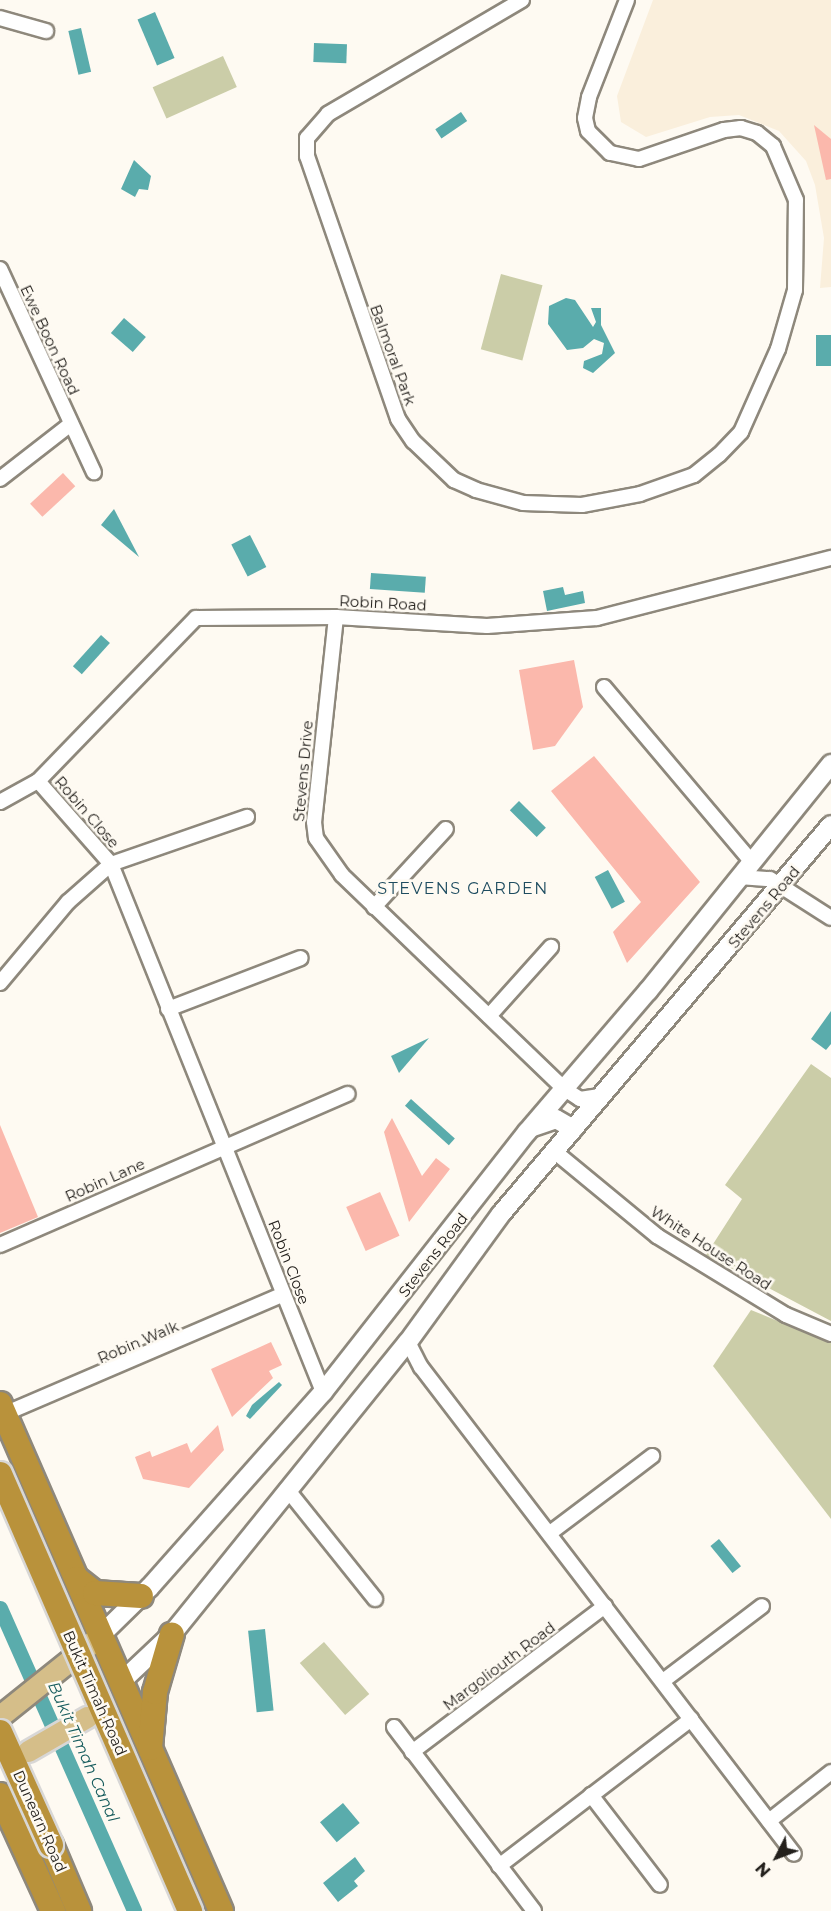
<!DOCTYPE html>
<html>
<head>
<meta charset="utf-8">
<style>
	body { margin:0 }
	#map { position:relative; width:831px; height:1911px; overflow:hidden; background:#fefaf2; font-family:Montserrat,sans-serif }
	div>[style] { position:absolute }
	.built>* { inset:0; background:#faefdc }
	.green>* { inset:0; background:#cbcda8; transform-origin:0 0 }
	.water>* { inset:0; background:#5aacac; transform-origin:0 0 }
	.canal>* { height:15px; margin:-7.5px; padding:0 7.5px; transform-origin:7.5px; border-radius:7.5px; background:#5aacac }
	.building>* { inset:0; background:#fbb8ac; transform-origin:0 0 }
	.roads { filter:drop-shadow(2px 0 #8e887c) drop-shadow(-2px 0 #8e887c) drop-shadow(0 2px #8e887c) drop-shadow(0 -2px #8e887c) }
	.street>* { height:14px; margin:-7px; padding:0 7px; transform-origin:7px; border-radius:7px; background:#fff }
	.secondary>* { height:18px; margin:-9px; padding:0 9px; transform-origin:9px; border-radius:9px; background:#fff }
	.primary>* { height:21px; margin:-10.5px; padding:0 10.5px; transform-origin:10.5px; border-radius:10.5px; background:#d5be89 }
	.highway>* { height:24px; margin:-12px; padding:0 12px; transform-origin:12px; border-radius:12px; background:#b9923b }
	.bridges { filter:drop-shadow(2px 0 #d8d7d6) drop-shadow(-2px 0 #d8d7d6) drop-shadow(0 2px #d8d7d6) drop-shadow(0 -2px #d8d7d6) }
	.primary-bridge>* { height:21px; margin:-10.5px; padding:0 10.5px; transform-origin:10.5px; border-radius:10.5px; background:#d5be89 }
	.highway-bridge>* { height:24px; margin:-12px; padding:0 12px; transform-origin:12px; border-radius:12px; background:#b9923b }
	span { translate:-50% -50%; white-space:nowrap; text-align:center; line-height:1.15; -webkit-text-stroke:5px #fefaf2; paint-order:stroke }
	.street-label { font-size:15px; color:#24211d }
	.neighbourhood-label { font-size:16px; color:#1e4c60; letter-spacing:1.5px }
	.water-label { font-size:16px; color:#155b5c; font-style:italic }
	.north { position:absolute; left:747px; top:1827px; width:60px; height:60px; -webkit-text-stroke:4px #fefaf2; paint-order:stroke; rotate:228deg; font-size:16px; font-weight:700; line-height:24px; text-align:center; color:#24211d }
	.north::after { content:''; display:block; margin:auto; width:21px; height:27px; background:#24211d; clip-path:polygon(50% 0,100% 100%,50% 72%,0 100%) }
</style>
</head>
<body>
<div id="map">
	<div class="built">
		<div style="clip-path:polygon(653px 0,831px 0,831px 287px,820px 288px,824px 238px,815px 185px,806px 161px,779px 131px,739px 115px,710px 117px,646px 137px,621px 122px,617px 96px)"></div>
	</div>
	<div class="green">
		<div style="left:223px;top:56px;width:34px;height:77px;rotate:66deg"></div>
		<div style="left:501px;top:274px;width:43px;height:78px;rotate:15deg"></div>
		<div style="clip-path:polygon(811px 1064px,831px 1078px,831px 1321px,706px 1255px,742px 1199px,725px 1185px)"></div>
		<div style="clip-path:polygon(751px 1310px,831px 1343px,831px 1519px,713px 1366px)"></div>
		<div style="left:324px;top:1642px;width:69px;height:32px;rotate:49deg"></div>
	</div>
	<div class="water">
		<div style="left:155px;top:12px;width:50px;height:19px;rotate:67deg"></div>
		<div style="left:81px;top:28px;width:45px;height:13px;rotate:77deg"></div>
		<div style="left:314px;top:43px;width:33px;height:19px;rotate:2deg"></div>
		<div style="left:461px;top:112px;width:11px;height:31px;rotate:56deg"></div>
		<div style="clip-path:polygon(134px 160px,151px 176px,148px 190px,139px 189px,135px 197px,121px 189px)"></div>
		<div style="clip-path:polygon(566px 298px,575px 300px,593px 327px,596px 322px,591px 308px,601px 308px,601px 325px,615px 353px,593px 373px,583px 368px,584px 361px,602px 354px,604px 343px,594px 339px,583px 348px,567px 350px,548px 324px,549px 306px)"></div>
		<div style="left:124px;top:318px;width:29px;height:20px;rotate:41deg"></div>
		<div style="left:831px;top:335px;width:31px;height:15px;rotate:90deg"></div>
		<div style="clip-path:polygon(114px 509px,139px 557px,101px 525px)"></div>
		<div style="left:250px;top:535px;width:36px;height:21px;rotate:63deg"></div>
		<div style="left:371px;top:573px;width:55px;height:16px;rotate:4deg"></div>
		<div style="clip-path:polygon(563px 587px,565px 595px,583px 591px,585px 603px,547px 611px,543px 591px)"></div>
		<div style="left:101px;top:635px;width:12px;height:42px;rotate:42deg"></div>
		<div style="left:519px;top:801px;width:38px;height:13px;rotate:45deg"></div>
		<div style="left:608px;top:870px;width:36px;height:15px;rotate:62deg"></div>
		<div style="clip-path:polygon(831px 1011px,831px 1044px,826px 1050px,811px 1039px)"></div>
		<div style="clip-path:polygon(429px 1038px,399px 1073px,391px 1056px)"></div>
		<div style="left:411px;top:1099px;width:59px;height:9px;rotate:42deg"></div>
		<div style="clip-path:polygon(279px 1382px,282px 1385px,250px 1419px,246px 1416px,252px 1405px)"></div>
		<div style="left:719px;top:1539px;width:35px;height:11px;rotate:51deg"></div>
		<div style="left:265px;top:1629px;width:82px;height:17px;rotate:84deg"></div>
		<div style="left:343px;top:1803px;width:26px;height:30px;rotate:50deg"></div>
		<div style="clip-path:polygon(355px 1857px,365px 1871px,354px 1881px,358px 1886px,338px 1902px,323px 1883px)"></div>
	</div>
	<div class="canal">
		<div style="left:0;top:1608px;width:331px;rotate:66.1deg"></div>
	</div>
	<div class="building">
		<div style="clip-path:polygon(814px 125px,831px 139px,831px 179px,826px 180px)"></div>
		<div style="left:63px;top:473px;width:18px;height:45px;rotate:47deg"></div>
		<div style="clip-path:polygon(574px 660px,583px 707px,555px 746px,533px 750px,519px 670px)"></div>
		<div style="clip-path:polygon(594px 756px,700px 882px,627px 963px,613px 932px,641px 902px,551px 791px)"></div>
		<div style="clip-path:polygon(392px 1118px,422px 1176px,436px 1158px,450px 1169px,409px 1222px,384px 1132px)"></div>
		<div style="clip-path:polygon(0 1125px,38px 1217px,0 1233px)"></div>
		<div style="left:380px;top:1192px;width:48px;height:37px;rotate:66deg"></div>
		<div style="clip-path:polygon(271px 1342px,282px 1365px,269px 1371px,273px 1378px,232px 1417px,211px 1369px)"></div>
		<div style="clip-path:polygon(218px 1425px,224px 1450px,189px 1488px,143px 1479px,135px 1457px,150px 1451px,152px 1457px,187px 1443px,191px 1453px)"></div>
	</div>
	<div class="roads">
		<div class="street">
			<div style="left:522px;top:0;width:225px;rotate:149.6deg"></div>
			<div style="left:328px;top:114px;width:32px;rotate:131deg"></div>
			<div style="left:307px;top:138px;width:18px;rotate:90deg"></div>
			<div style="left:307px;top:156px;width:278px;rotate:70.9deg"></div>
			<div style="left:398px;top:419px;width:27px;rotate:56deg"></div>
			<div style="left:413px;top:441px;width:57px;rotate:43.6deg"></div>
			<div style="left:454px;top:480px;width:24px;rotate:24deg"></div>
			<div style="left:476px;top:490px;width:49px;rotate:15.5deg"></div>
			<div style="left:523px;top:503px;width:59px;rotate:1.9deg"></div>
			<div style="left:582px;top:505px;width:59px;rotate:-10.7deg"></div>
			<div style="left:640px;top:494px;width:57px;rotate:-19.4deg"></div>
			<div style="left:694px;top:475px;width:32px;rotate:-39deg"></div>
			<div style="left:719px;top:455px;width:32px;rotate:-46deg"></div>
			<div style="left:741px;top:432px;width:91px;rotate:-66deg"></div>
			<div style="left:778px;top:349px;width:61px;rotate:-73.9deg"></div>
			<div style="left:795px;top:290px;width:90px;rotate:-89.4deg"></div>
			<div style="left:796px;top:200px;width:59px;rotate:-113.1deg"></div>
			<div style="left:773px;top:146px;width:21px;rotate:-141deg"></div>
			<div style="left:757px;top:133px;width:17px;rotate:-163deg"></div>
			<div style="left:741px;top:128px;width:17px;rotate:173deg"></div>
			<div style="left:724px;top:130px;width:90px;rotate:161.2deg"></div>
			<div style="left:639px;top:159px;width:30px;rotate:-168deg"></div>
			<div style="left:610px;top:153px;width:31px;rotate:-135deg"></div>
			<div style="left:588px;top:131px;width:13px;rotate:-103deg"></div>
			<div style="left:585px;top:118px;width:21px;rotate:-79deg"></div>
			<div style="left:589px;top:97px;width:104px;rotate:-68.6deg"></div>
			<div style="left:0;top:18px;width:48px;rotate:15.8deg"></div>
			<div style="left:0;top:269px;width:224px;rotate:65.2deg"></div>
			<div style="left:0;top:479px;width:90px;rotate:-37.8deg"></div>
			<div style="left:336px;top:617px;width:206px;rotate:96.1deg"></div>
			<div style="left:314px;top:822px;width:16px;rotate:83deg"></div>
			<div style="left:316px;top:838px;width:45px;rotate:54.9deg"></div>
			<div style="left:342px;top:875px;width:307px;rotate:43.9deg"></div>
			<div style="left:563px;top:1088px;width:20px;rotate:33deg"></div>
			<div style="left:580px;top:1099px;width:20px;rotate:-9deg"></div>
			<div style="left:604px;top:687px;width:229px;rotate:49.8deg"></div>
			<div style="left:38px;top:781px;width:111px;rotate:48.7deg"></div>
			<div style="left:111px;top:864px;width:569px;rotate:68.12deg"></div>
			<div style="left:0;top:802px;width:43px;rotate:-28.9deg"></div>
			<div style="left:38px;top:781px;width:227px;rotate:-45.9deg"></div>
			<div style="left:196px;top:618px;width:140px;rotate:-0.4deg"></div>
			<div style="left:336px;top:617px;width:151px;rotate:3.4deg"></div>
			<div style="left:487px;top:626px;width:110px;rotate:-4.2deg"></div>
			<div style="left:597px;top:618px;width:242px;rotate:-14.4deg"></div>
			<div style="left:739px;top:877px;width:31px;rotate:4deg"></div>
			<div style="left:770px;top:879px;width:72px;rotate:32.6deg"></div>
			<div style="left:374px;top:907px;width:106px;rotate:-47.3deg"></div>
			<div style="left:0;top:983px;width:106px;rotate:-50deg"></div>
			<div style="left:68px;top:902px;width:57px;rotate:-41.5deg"></div>
			<div style="left:111px;top:864px;width:144px;rotate:-19.1deg"></div>
			<div style="left:168px;top:1009px;width:142px;rotate:-21deg"></div>
			<div style="left:489px;top:1016px;width:93px;rotate:-48.1deg"></div>
			<div style="left:554px;top:1151px;width:134px;rotate:39.5deg"></div>
			<div style="left:657px;top:1236px;width:151px;rotate:31.5deg"></div>
			<div style="left:786px;top:1315px;width:49px;rotate:22.9deg"></div>
			<div style="left:0;top:1245px;width:379px;rotate:-23.5deg"></div>
			<div style="left:408px;top:1342px;width:28px;rotate:63deg"></div>
			<div style="left:421px;top:1367px;width:613px;rotate:52.55deg"></div>
			<div style="left:4px;top:1414px;width:302px;rotate:-23.2deg"></div>
			<div style="left:287px;top:1489px;width:141px;rotate:51.3deg"></div>
			<div style="left:550px;top:1533px;width:128px;rotate:-37deg"></div>
			<div style="left:663px;top:1681px;width:124px;rotate:-37.1deg"></div>
			<div style="left:394px;top:1727px;width:231px;rotate:52.7deg"></div>
			<div style="left:412px;top:1752px;width:242px;rotate:-37.1deg"></div>
			<div style="left:591px;top:1795px;width:113px;rotate:52.5deg"></div>
			<div style="left:769px;top:1821px;width:79px;rotate:-38.3deg"></div>
			<div style="left:499px;top:1866px;width:242px;rotate:-37.4deg"></div>
		</div>
		<div class="secondary">
			<div style="left:533px;top:1127px;width:24px;rotate:-19deg"></div>
			<div style="left:556px;top:1119px;width:20px;rotate:30deg"></div>
			<div style="left:100px;top:1636px;width:70px;rotate:-44.4deg"></div>
			<div style="left:150px;top:1587px;width:261px;rotate:-48.4deg"></div>
			<div style="left:323px;top:1392px;width:330px;rotate:-51.9deg"></div>
			<div style="left:527px;top:1132px;width:186px;rotate:-49.4deg"></div>
			<div style="left:648px;top:991px;width:292px;rotate:-51.1deg"></div>
			<div style="left:120px;top:1683px;width:71px;rotate:-43.3deg"></div>
			<div style="left:172px;top:1634px;width:375px;rotate:-51.1deg"></div>
			<div style="left:408px;top:1342px;width:158px;rotate:-54deg"></div>
			<div style="left:501px;top:1214px;width:510px;rotate:-49.69deg"></div>
		</div>
		<div class="primary">
			<div style="left:0;top:1716px;width:128px;rotate:-38.7deg"></div>
		</div>
		<div class="highway">
			<div style="left:0;top:1404px;width:553px;rotate:66.45deg"></div>
			<div style="left:77px;top:1579px;width:23px;rotate:38deg"></div>
			<div style="left:95px;top:1593px;width:46px;rotate:3.7deg"></div>
			<div style="left:150px;top:1748px;width:56px;rotate:-84.9deg"></div>
			<div style="left:155px;top:1692px;width:60px;rotate:-73.7deg"></div>
			<div style="left:0;top:1795px;width:128px;rotate:65.4deg"></div>
			<div style="left:51px;top:1845px;width:72px;rotate:67deg"></div>
		</div>
	</div>
	<div class="bridges">
		<div class="primary-bridge">
			<div style="left:28px;top:1751px;width:68px;rotate:-30deg"></div>
		</div>
		<div class="highway-bridge">
			<div style="left:0;top:1474px;width:477px;rotate:66.5deg"></div>
			<div style="left:0;top:1732px;width:124px;rotate:65.7deg"></div>
		</div>
	</div>
	<div class="street-label">
		<span style="left:50px;top:340px;rotate:65deg">Ewe Boon Road</span>
		<span style="left:393px;top:355px;rotate:70deg">Balmoral Park</span>
		<span style="left:383px;top:603px;rotate:3deg">Robin Road</span>
		<span style="left:303px;top:771px;rotate:-85deg">Stevens Drive</span>
		<span style="left:87px;top:812px;rotate:49deg">Robin Close</span>
		<span style="left:764px;top:907px;rotate:-50deg">Stevens Road</span>
		<span style="left:105px;top:1180px;rotate:-24deg">Robin Lane</span>
		<span style="left:711px;top:1248px;rotate:33deg">White House Road</span>
		<span style="left:433px;top:1255px;rotate:-52deg">Stevens Road</span>
		<span style="left:289px;top:1262px;rotate:69deg">Robin Close</span>
		<span style="left:138px;top:1342px;rotate:-23deg">Robin Walk</span>
		<span style="left:499px;top:1666px;rotate:-37deg">Margoliouth Road</span>
		<span style="left:95px;top:1693px;rotate:66deg">Bukit Timah Road</span>
		<span style="left:40px;top:1821px;rotate:66deg">Dunearn Road</span>
	</div>
	<div class="neighbourhood-label">
		<span style="left:463px;top:889px">STEVENS GARDEN</span>
	</div>
	<div class="water-label">
		<span style="left:83px;top:1752px;rotate:66deg">Bukit Timah Canal</span>
	</div>
	<div class="north">N</div>
</div>
</body>
</html>
